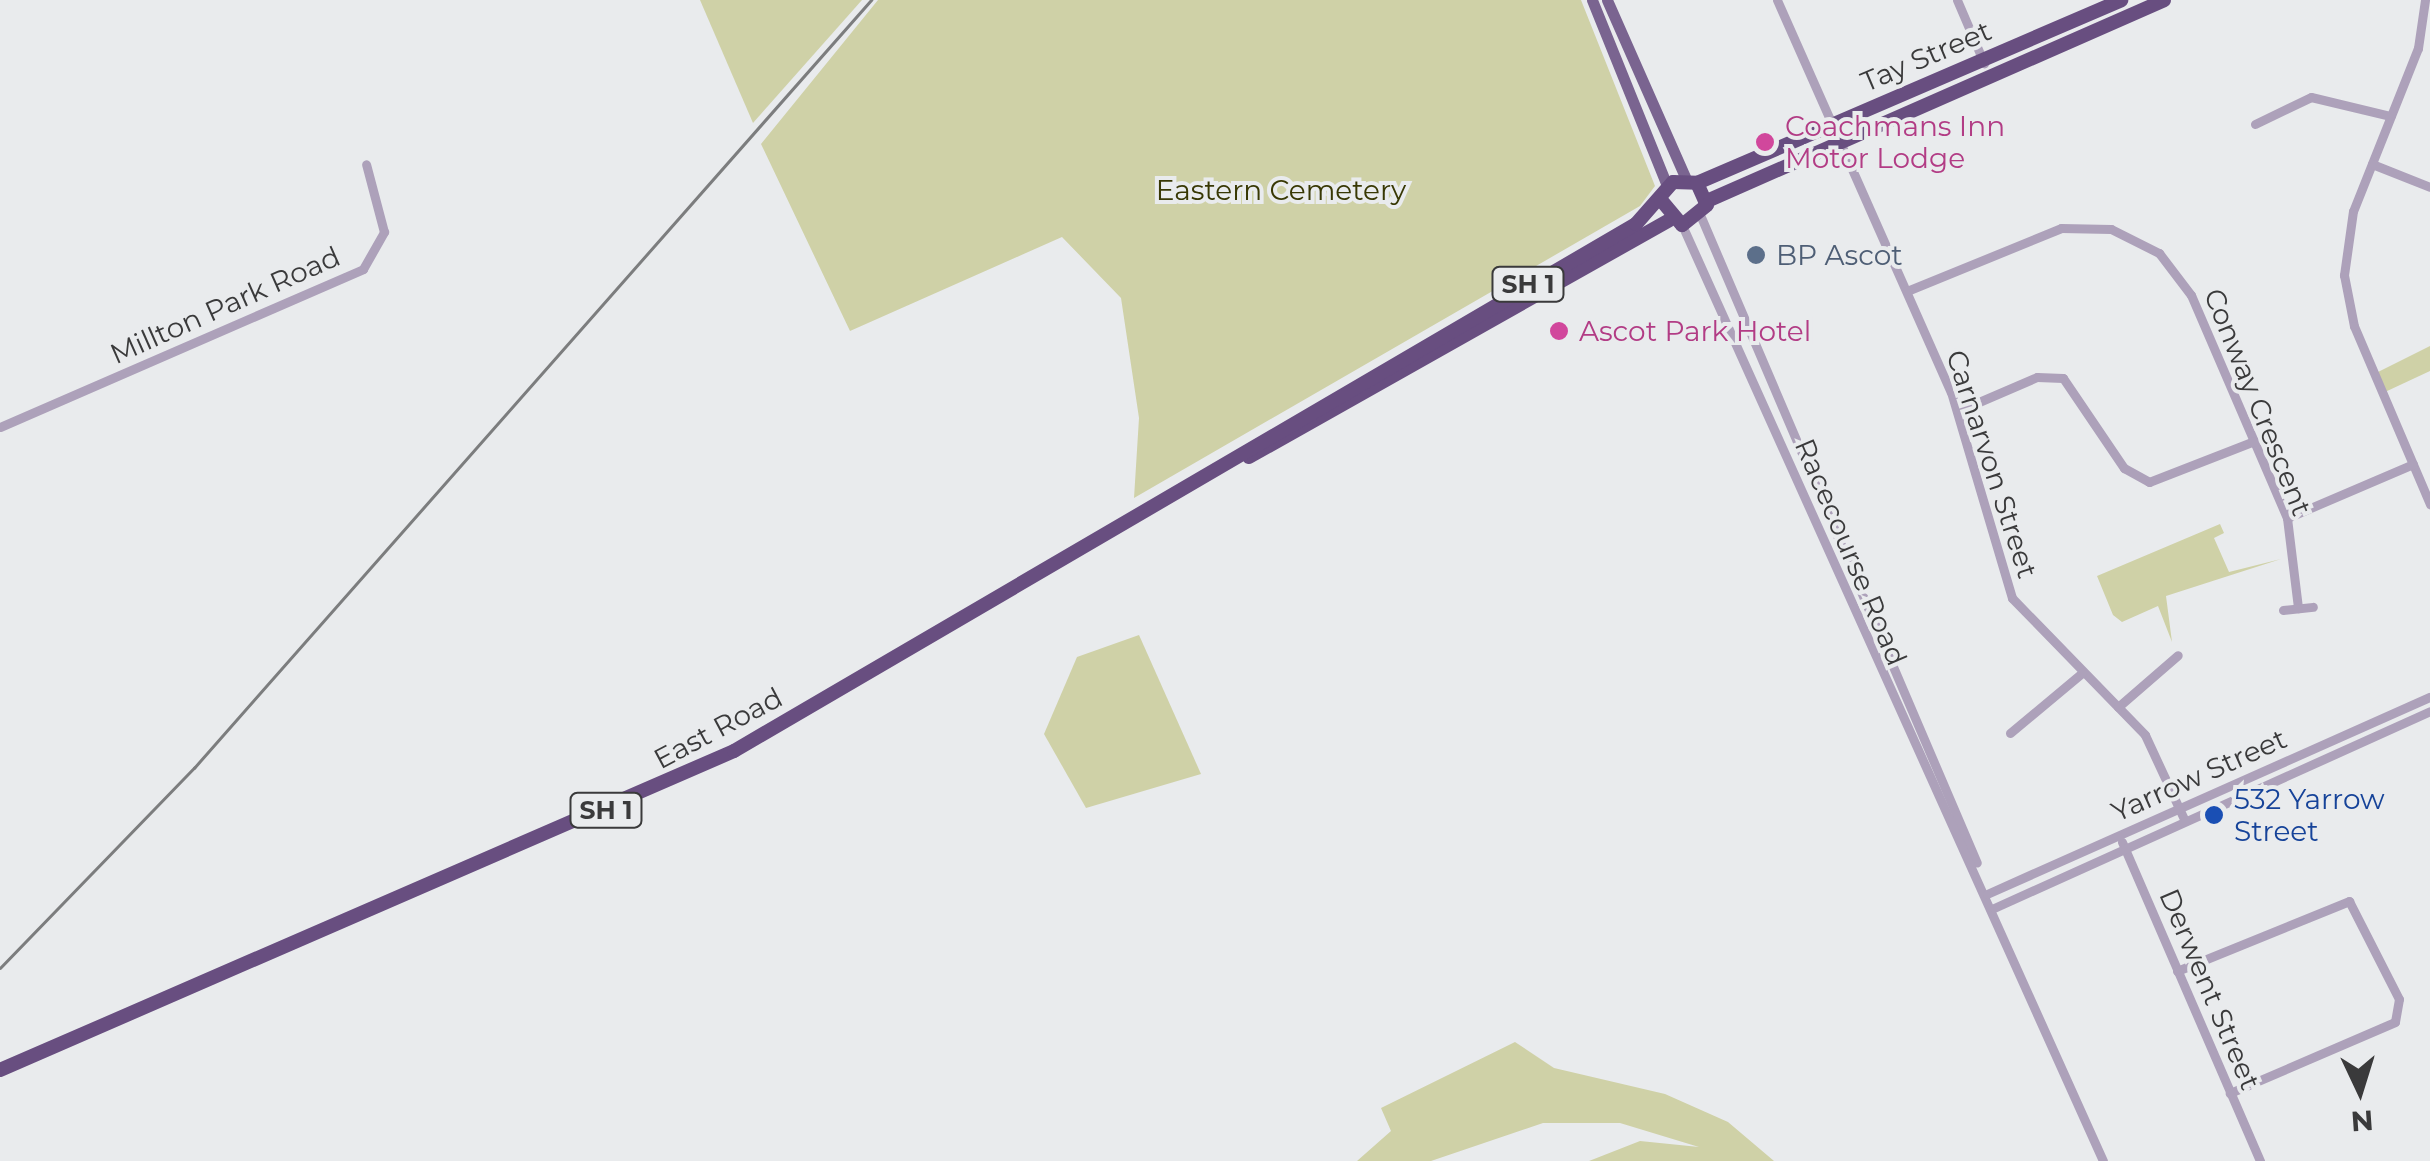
<!DOCTYPE html>
<html>
<head>
<meta charset="utf-8">
<style>
	body { margin:0 }
	#map { position:relative; width:2430px; height:1161px; overflow:hidden; background:#e9ebed; font-family:Montserrat,sans-serif }
	div>[style] { position:absolute }
	.green>* { inset:0; background:#cfd1a7 }
	.minor>* { height:9px; margin:-4.5px; padding:0 4.5px; transform-origin:4.5px; border-radius:4.5px; background:#ada1ba }
	.major>* { height:11px; margin:-5.5px; padding:0 5.5px; transform-origin:5.5px; border-radius:5.5px; background:#7a6490 }
	.highway>* { height:14px; margin:-7px; padding:0 7px; transform-origin:7px; border-radius:7px; background:#684e80 }
	.rail>* { height:2.5px; margin:-1.25px; padding:0 1.25px; transform-origin:1.25px; border-radius:1.25px; background:#7c7d7e }
	.dots>* { width:28px; height:28px; translate:-50% -50%; box-sizing:border-box; border:5px solid #e9ebed; border-radius:50% }
	span { translate:-50% -50%; white-space:nowrap; text-align:center; line-height:1.15; -webkit-text-stroke:8px #e9ebed; paint-order:stroke }
	.shield-label span { padding:2px 8px; background:#e9ebed; border:2px solid; border-radius:8px; -webkit-text-stroke-width:0 }
	.shield-label { font-size:25px; color:#3a3a3b; font-weight:700 }
	.street-label { font-size:28px; color:#3a3a3b }
	.hotel-label { font-size:28px; color:#b23c85 }
	.left { translate:0 -50%; text-align:left }
	.park-label { font-size:28px; color:#383804 }
	.service-label { font-size:28px; color:#4e5e75 }
	.transit-label { font-size:28px; color:#164399 }
	.north { position:absolute; left:2310px; top:1041px; width:100px; height:100px; -webkit-text-stroke:8px #e9ebed; paint-order:stroke; rotate:176deg; font-size:28px; font-weight:700; line-height:40px; text-align:center; color:#3a3a3b }
	.north::after { content:''; display:block; margin:auto; width:35px; height:45px; background:#3a3a3b; clip-path:polygon(50% 0,100% 100%,50% 72%,0 100%) }
</style>
</head>
<body>
<div id="map">
	<div class="green">
		<div style="clip-path:polygon(700px 0,862px 0,753px 123px)"></div>
		<div style="clip-path:polygon(878px 0,1581px 0,1655px 186px,1640px 206px,1134px 498px,1139px 418px,1121px 298px,1062px 237px,850px 331px,761px 144px)"></div>
		<div style="clip-path:polygon(2430px 346px,2430px 371px,2385px 392px,2376px 373px)"></div>
		<div style="clip-path:polygon(2220px 524px,2224px 533px,2214px 538px,2229px 572px,2281px 559px,2166px 596px,2172px 642px,2158px 606px,2122px 622px,2113px 615px,2097px 576px)"></div>
		<div style="clip-path:polygon(1139px 635px,1201px 774px,1086px 808px,1044px 734px,1077px 657px)"></div>
		<div style="clip-path:polygon(1515px 1042px,1554px 1068px,1665px 1094px,1728px 1122px,1774px 1161px,1589px 1161px,1640px 1141px,1699px 1147px,1620px 1123px,1543px 1123px,1431px 1161px,1357px 1161px,1391px 1131px,1381px 1108px)"></div>
	</div>
	<div class="minor">
		<div style="left:1777px;top:0;width:429px;rotate:66.1deg"></div>
		<div style="left:1951px;top:392px;width:215px;rotate:73.5deg"></div>
		<div style="left:2012px;top:598px;width:191px;rotate:45.8deg"></div>
		<div style="left:2145px;top:735px;width:95px;rotate:65.1deg"></div>
		<div style="left:1957px;top:0;width:69px;rotate:66.8deg"></div>
		<div style="left:2425px;top:0;width:49px;rotate:98.3deg"></div>
		<div style="left:2418px;top:48px;width:175px;rotate:111.7deg"></div>
		<div style="left:2353px;top:211px;width:65px;rotate:98deg"></div>
		<div style="left:2344px;top:275px;width:52px;rotate:78.9deg"></div>
		<div style="left:2354px;top:326px;width:194px;rotate:66.9deg"></div>
		<div style="left:2255px;top:124px;width:62px;rotate:-25.7deg"></div>
		<div style="left:2311px;top:97px;width:82px;rotate:13.4deg"></div>
		<div style="left:2372px;top:164px;width:62px;rotate:21.6deg"></div>
		<div style="left:1701px;top:217px;width:702px;rotate:66.87deg"></div>
		<div style="left:1682px;top:225px;width:1026px;rotate:65.78deg"></div>
		<div style="left:1907px;top:291px;width:166px;rotate:-22.2deg"></div>
		<div style="left:2061px;top:228px;width:50px;rotate:1.1deg"></div>
		<div style="left:2111px;top:229px;width:54px;rotate:26.6deg"></div>
		<div style="left:2159px;top:253px;width:53px;rotate:52.7deg"></div>
		<div style="left:2191px;top:295px;width:243px;rotate:66.7deg"></div>
		<div style="left:2287px;top:518px;width:91px;rotate:83deg"></div>
		<div style="left:1958px;top:411px;width:86px;rotate:-23.3deg"></div>
		<div style="left:2037px;top:377px;width:26px;rotate:2deg"></div>
		<div style="left:2063px;top:378px;width:109px;rotate:55.9deg"></div>
		<div style="left:2124px;top:468px;width:29px;rotate:29deg"></div>
		<div style="left:2149px;top:482px;width:113px;rotate:-21.3deg"></div>
		<div style="left:0;top:427px;width:396px;rotate:-23.5deg"></div>
		<div style="left:363px;top:269px;width:43px;rotate:-60.4deg"></div>
		<div style="left:384px;top:232px;width:70px;rotate:-104.8deg"></div>
		<div style="left:2287px;top:518px;width:137px;rotate:-23.2deg"></div>
		<div style="left:2283px;top:610px;width:30px;rotate:-6deg"></div>
		<div style="left:2118px;top:707px;width:79px;rotate:-40.9deg"></div>
		<div style="left:2010px;top:733px;width:94px;rotate:-39.8deg"></div>
		<div style="left:2122px;top:842px;width:348px;rotate:66.6deg"></div>
		<div style="left:1987px;top:894px;width:485px;rotate:-24deg"></div>
		<div style="left:1994px;top:908px;width:478px;rotate:-24.3deg"></div>
		<div style="left:2177px;top:971px;width:186px;rotate:-22.1deg"></div>
		<div style="left:2349px;top:901px;width:110px;rotate:63deg"></div>
		<div style="left:2399px;top:999px;width:23px;rotate:100deg"></div>
		<div style="left:2395px;top:1022px;width:180px;rotate:156.7deg"></div>
	</div>
	<div class="major">
		<div style="left:1592px;top:0;width:201px;rotate:68deg"></div>
		<div style="left:1607px;top:0;width:196px;rotate:66.2deg"></div>
	</div>
	<div class="highway">
		<div style="left:1697px;top:183px;width:462px;rotate:-23.3deg"></div>
		<div style="left:1707px;top:201px;width:499px;rotate:-23.7deg"></div>
		<div style="left:1249px;top:457px;width:482px;rotate:-29.4deg"></div>
		<div style="left:0;top:1070px;width:800px;rotate:-23.49deg"></div>
		<div style="left:734px;top:751px;width:1045px;rotate:-30.3deg"></div>
		<div style="left:1636px;top:224px;width:56px;rotate:-48.6deg"></div>
		<div style="left:1673px;top:182px;width:24px;rotate:2deg"></div>
		<div style="left:1697px;top:183px;width:24px;rotate:66deg"></div>
		<div style="left:1707px;top:205px;width:32px;rotate:141deg"></div>
		<div style="left:1682px;top:225px;width:33px;rotate:-130deg"></div>
	</div>
	<div class="rail">
		<div style="left:0;top:968px;width:279px;rotate:-45.9deg"></div>
		<div style="left:194px;top:768px;width:1024px;rotate:-48.6deg"></div>
	</div>
	<div class="dots">
		<div style="left:1765px;top:142px;background:#d1479c"></div>
		<div style="left:1756px;top:255px;background:#5c6f8a"></div>
		<div style="left:1559px;top:331px;background:#d1479c"></div>
		<div style="left:2214px;top:815px;background:#1a4fb4"></div>
	</div>
	<div class="shield-label">
		<span style="left:1528px;top:284px">SH 1</span>
		<span style="left:606px;top:810px">SH 1</span>
	</div>
	<div class="street-label">
		<span style="left:1926px;top:56px;rotate:-23deg">Tay Street</span>
		<span style="left:225px;top:305px;rotate:-24deg">Millton Park Road</span>
		<span style="left:2258px;top:402px;rotate:68deg">Conway Crescent</span>
		<span style="left:1992px;top:464px;rotate:72deg">Carnarvon Street</span>
		<span style="left:1851px;top:552px;rotate:67deg">Racecourse Road</span>
		<span style="left:718px;top:728px;rotate:-28deg">East Road</span>
		<span style="left:2199px;top:775px;rotate:-24deg">Yarrow Street</span>
		<span style="left:2210px;top:989px;rotate:67deg">Derwent Street</span>
	</div>
	<div class="hotel-label">
		<span class="left" style="left:1785px;top:142px">Coachmans Inn<br>Motor Lodge</span>
		<span class="left" style="left:1579px;top:331px">Ascot Park Hotel</span>
	</div>
	<div class="park-label">
		<span style="left:1281px;top:190px">Eastern Cemetery</span>
	</div>
	<div class="service-label">
		<span class="left" style="left:1776px;top:255px">BP Ascot</span>
	</div>
	<div class="transit-label">
		<span class="left" style="left:2234px;top:815px">532 Yarrow<br>Street</span>
	</div>
	<div class="north">N</div>
</div>
</body>
</html>
